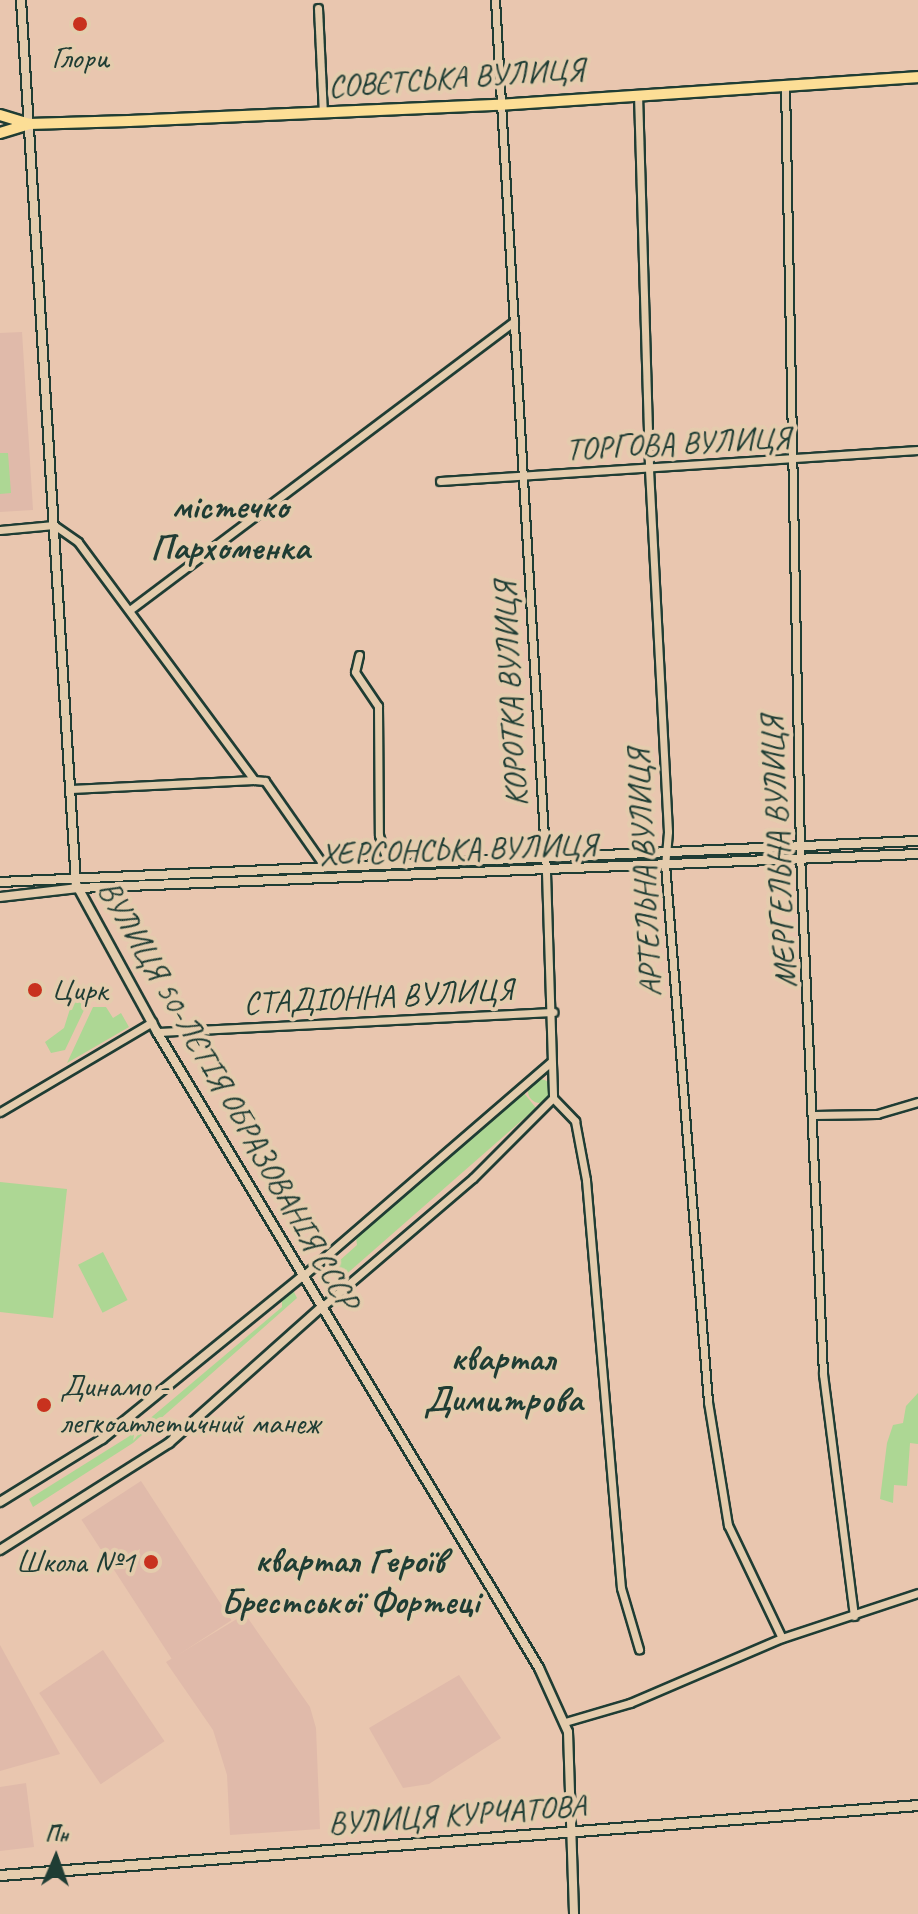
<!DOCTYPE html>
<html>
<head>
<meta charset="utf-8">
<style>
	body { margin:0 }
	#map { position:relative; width:918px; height:1914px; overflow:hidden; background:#e9c6af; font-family:Caveat,sans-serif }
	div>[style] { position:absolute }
	.built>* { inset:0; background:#e0baaa; transform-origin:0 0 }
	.green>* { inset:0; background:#add794; transform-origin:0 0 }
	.round { border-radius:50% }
	.roads { filter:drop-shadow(2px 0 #1f3d34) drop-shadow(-2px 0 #1f3d34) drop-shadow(0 2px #1f3d34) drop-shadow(0 -2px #1f3d34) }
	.minor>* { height:7px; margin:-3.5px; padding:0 3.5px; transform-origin:3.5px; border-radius:3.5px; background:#e4ccad }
	.tertiary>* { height:8px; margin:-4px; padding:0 4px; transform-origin:4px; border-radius:4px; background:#e4ccad }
	.secondary>* { height:9px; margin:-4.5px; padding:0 4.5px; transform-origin:4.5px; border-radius:4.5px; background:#e4ccad }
	.primary>* { height:10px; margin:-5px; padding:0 5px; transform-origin:5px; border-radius:5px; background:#fcde96 }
	.dots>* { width:22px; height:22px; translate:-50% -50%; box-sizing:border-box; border:4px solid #e4ccad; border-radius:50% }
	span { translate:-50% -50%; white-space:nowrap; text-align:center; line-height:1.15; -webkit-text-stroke:8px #e4ccad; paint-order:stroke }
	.poi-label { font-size:32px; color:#1f3d34 }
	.left { translate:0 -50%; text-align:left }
	.right { translate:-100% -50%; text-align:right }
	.street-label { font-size:32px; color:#1f3d34 }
	.quarter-label { font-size:36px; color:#1f3d34; font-weight:700 }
	.north { position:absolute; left:16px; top:1818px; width:80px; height:80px; -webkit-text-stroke:6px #e4ccad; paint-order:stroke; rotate:2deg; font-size:22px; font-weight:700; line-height:32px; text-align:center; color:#1f3d34 }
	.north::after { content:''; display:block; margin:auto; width:28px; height:36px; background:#1f3d34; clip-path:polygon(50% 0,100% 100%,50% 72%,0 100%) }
</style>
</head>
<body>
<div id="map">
	<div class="built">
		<div style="clip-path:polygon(22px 332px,33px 510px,0 512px,0 333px)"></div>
		<div style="left:141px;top:1481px;width:166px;height:71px;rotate:57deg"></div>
		<div style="clip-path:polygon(245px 1614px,310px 1707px,316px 1728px,320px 1829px,230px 1835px,227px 1775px,213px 1730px,166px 1662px)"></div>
		<div style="clip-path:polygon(0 1645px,60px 1754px,0 1771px)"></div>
		<div style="left:103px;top:1650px;width:110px;height:77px;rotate:56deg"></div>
		<div style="clip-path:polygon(459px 1675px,501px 1738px,429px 1784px,403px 1788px,369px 1728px)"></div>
		<div style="clip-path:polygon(26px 1783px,34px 1847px,0 1851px,0 1787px)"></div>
	</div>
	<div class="green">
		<div style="clip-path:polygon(0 453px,8px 453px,11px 493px,0 494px)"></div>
		<div style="clip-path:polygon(75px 993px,85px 1008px,65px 1050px,51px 1053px,45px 1042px,64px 1028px)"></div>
		<div style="clip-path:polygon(93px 1007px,106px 1007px,113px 1018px,121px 1013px,129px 1027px,67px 1063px)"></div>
		<div class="round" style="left:528px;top:1079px;width:24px;height:24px"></div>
		<div style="clip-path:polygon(524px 1093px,536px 1108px,342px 1278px,330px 1262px,338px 1262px,357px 1245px,356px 1237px)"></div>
		<div style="clip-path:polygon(0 1182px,67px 1189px,53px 1318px,0 1312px)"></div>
		<div style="left:103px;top:1252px;width:54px;height:28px;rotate:63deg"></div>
		<div style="clip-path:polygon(293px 1290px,297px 1298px,133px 1443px,33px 1507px,29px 1499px,128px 1437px,282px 1307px,282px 1299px)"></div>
		<div style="clip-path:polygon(918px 1393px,918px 1444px,910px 1443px,907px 1486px,894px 1485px,893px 1503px,880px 1499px,887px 1443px,893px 1425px,903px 1423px,906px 1406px)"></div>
	</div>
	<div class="roads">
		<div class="minor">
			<div style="left:495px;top:0;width:873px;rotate:86.65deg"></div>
			<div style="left:546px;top:872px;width:226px;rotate:88.2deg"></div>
			<div style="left:553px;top:1098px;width:32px;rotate:46deg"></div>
			<div style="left:575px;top:1121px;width:60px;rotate:79.4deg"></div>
			<div style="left:586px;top:1180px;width:409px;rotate:85.1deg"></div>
			<div style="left:621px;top:1588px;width:64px;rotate:73.6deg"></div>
			<div style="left:318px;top:8px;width:105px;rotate:87.3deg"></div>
			<div style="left:785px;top:84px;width:770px;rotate:88.88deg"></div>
			<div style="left:800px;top:854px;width:521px;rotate:87.47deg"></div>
			<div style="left:823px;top:1374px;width:244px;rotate:82.7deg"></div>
			<div style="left:638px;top:94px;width:375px;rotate:88.3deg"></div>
			<div style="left:649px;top:469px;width:363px;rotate:87deg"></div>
			<div style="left:668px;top:832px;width:32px;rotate:95deg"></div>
			<div style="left:665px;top:864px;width:540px;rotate:85.43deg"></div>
			<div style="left:708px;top:1402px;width:125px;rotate:80.8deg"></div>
			<div style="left:728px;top:1525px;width:125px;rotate:64.5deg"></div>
			<div style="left:440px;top:481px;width:479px;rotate:-3.7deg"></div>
			<div style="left:0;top:530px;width:54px;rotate:-5.3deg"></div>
			<div style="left:54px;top:525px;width:29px;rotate:35deg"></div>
			<div style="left:78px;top:542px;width:296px;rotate:53.5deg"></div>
			<div style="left:254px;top:780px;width:11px;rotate:5deg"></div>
			<div style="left:265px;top:781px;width:105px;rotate:55.1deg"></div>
			<div style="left:131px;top:609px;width:478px;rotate:-36.9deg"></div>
			<div style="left:359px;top:655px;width:17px;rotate:103deg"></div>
			<div style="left:355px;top:672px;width:41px;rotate:55.9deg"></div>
			<div style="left:378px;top:706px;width:129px;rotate:89.6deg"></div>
			<div style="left:379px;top:835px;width:31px;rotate:73deg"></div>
			<div style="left:71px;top:789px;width:183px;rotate:-2.8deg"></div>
			<div style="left:157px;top:1032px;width:397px;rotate:-2.9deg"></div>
			<div style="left:0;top:1112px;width:177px;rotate:-30.6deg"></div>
			<div style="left:814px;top:1115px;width:63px;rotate:-0.9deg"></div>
			<div style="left:877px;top:1114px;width:43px;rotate:-16.3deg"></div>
			<div style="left:304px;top:1275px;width:326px;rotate:-40.8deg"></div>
			<div style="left:323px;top:1306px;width:197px;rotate:-40.5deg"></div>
			<div style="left:473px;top:1178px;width:113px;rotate:-45deg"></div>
			<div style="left:565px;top:1722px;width:68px;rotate:-16.3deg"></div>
			<div style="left:630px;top:1703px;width:165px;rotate:-23.2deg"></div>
			<div style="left:782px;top:1638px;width:143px;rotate:-18.3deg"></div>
		</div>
		<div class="tertiary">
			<div style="left:21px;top:0;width:886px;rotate:86.44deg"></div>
			<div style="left:76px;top:884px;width:169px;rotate:61.3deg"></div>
			<div style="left:157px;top:1032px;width:742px;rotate:59.01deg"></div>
			<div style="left:539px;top:1668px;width:70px;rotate:65.6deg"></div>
			<div style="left:568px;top:1732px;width:182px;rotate:88.1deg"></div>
			<div style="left:0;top:882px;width:919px;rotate:-2.56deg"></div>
			<div style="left:0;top:897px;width:79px;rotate:-6.6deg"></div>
			<div style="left:78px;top:888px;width:841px;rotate:-2.32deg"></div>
			<div style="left:0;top:1502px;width:120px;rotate:-31.7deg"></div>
			<div style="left:102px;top:1439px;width:260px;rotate:-39.1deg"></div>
			<div style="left:0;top:1550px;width:200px;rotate:-32.3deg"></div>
			<div style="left:169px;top:1443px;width:206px;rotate:-41.7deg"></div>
		</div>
		<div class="secondary">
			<div style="left:0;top:1875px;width:921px;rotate:-4.36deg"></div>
		</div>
		<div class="primary">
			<div style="left:0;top:115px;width:30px;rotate:17deg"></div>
			<div style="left:29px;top:124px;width:100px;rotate:-1.7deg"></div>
			<div style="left:129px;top:121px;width:370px;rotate:-2.5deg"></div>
			<div style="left:499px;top:105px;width:420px;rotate:-3.8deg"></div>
			<div style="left:0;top:133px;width:30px;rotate:-17deg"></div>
		</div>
	</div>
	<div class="dots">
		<div style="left:80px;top:24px;background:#c8321e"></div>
		<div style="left:35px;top:990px;background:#c8321e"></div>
		<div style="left:44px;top:1405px;background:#c8321e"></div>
		<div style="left:151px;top:1562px;background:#c8321e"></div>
	</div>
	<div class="poi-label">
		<span style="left:80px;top:58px">Глори</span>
		<span class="left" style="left:51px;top:990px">Цирк</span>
		<span class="left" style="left:60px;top:1405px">Динамо -<br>легкоатлетичний манеж</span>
		<span class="right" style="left:135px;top:1562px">Школа №1</span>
	</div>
	<div class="street-label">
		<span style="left:456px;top:78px;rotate:-4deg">СОВЄТСЬКА ВУЛИЦЯ</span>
		<span style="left:678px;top:444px;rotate:-3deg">ТОРГОВА ВУЛИЦЯ</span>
		<span style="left:511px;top:694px;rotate:-93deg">КОРОТКА ВУЛИЦЯ</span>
		<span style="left:458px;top:850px;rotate:-2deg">ХЕРСОНСЬКА ВУЛИЦЯ</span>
		<span style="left:779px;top:852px;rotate:-93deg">МЕРГЕЛЬНА ВУЛИЦЯ</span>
		<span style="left:645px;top:873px;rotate:-93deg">АРТЕЛЬНА ВУЛИЦЯ</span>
		<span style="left:378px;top:997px;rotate:-3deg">СТАДІОННА ВУЛИЦЯ</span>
		<span style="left:228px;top:1095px;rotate:60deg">ВУЛИЦЯ 50-ЛЄТІЯ ОБРАЗОВАНІЯ СССР</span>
		<span style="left:457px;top:1815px;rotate:-4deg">ВУЛИЦЯ КУРЧАТОВА</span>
	</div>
	<div class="quarter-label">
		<span style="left:230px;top:527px">містечко<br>Пархоменка</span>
		<span style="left:503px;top:1379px">квартал<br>Димитрова</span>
		<span style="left:350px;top:1581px">квартал Героїв<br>Брестської Фортеці</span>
	</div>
	<div class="north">Пн</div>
</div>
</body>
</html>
